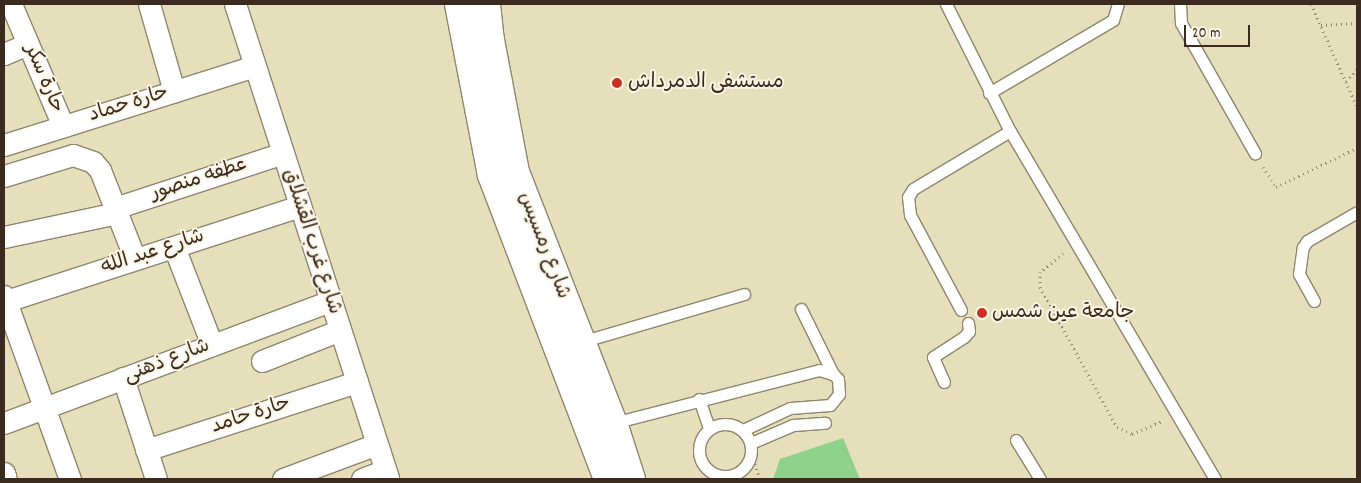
<!DOCTYPE html>
<html>
<head>
<meta charset="utf-8">
<style>
	body { margin:0 }
	#map { position:relative; width:1361px; height:483px; overflow:hidden; background:#e6dfbb; font-family:Dekko,"Playpen Sans Arabic",sans-serif }
	div>[style] { position:absolute }
	.green>* { inset:0; background:#8dd18a }
	.path>* { height:3px; margin-top:-1.5px; transform-origin:0; background:repeating-linear-gradient(90deg,#90846c 0 1px,transparent 0 5px) }
	.roads { filter:drop-shadow(1px 0 #90846c) drop-shadow(-1px 0 #90846c) drop-shadow(0 1px #90846c) drop-shadow(0 -1px #90846c) }
	.lane>* { height:11px; margin:-5.5px; padding:0 5.5px; transform-origin:5.5px; border-radius:5.5px; background:#fff }
	.lane>.ring { margin:-5.5px; padding:0; box-sizing:content-box; background:none; border:11px solid #fff; border-radius:50% }
	.street>* { height:21px; margin:-10.5px; padding:0 10.5px; transform-origin:10.5px; border-radius:10.5px; background:#fff }
	.primary>* { height:28px; margin:-14px; padding:0 14px; transform-origin:14px; border-radius:14px; background:#fff }
	.dots>* { width:14px; height:14px; translate:-50% -50%; box-sizing:border-box; border:2px solid #fcf5e5; border-radius:50% }
	span { translate:-50% -50%; white-space:nowrap; text-align:center; line-height:1.15; -webkit-text-stroke:4px #fcf5e5; paint-order:stroke }
	.street-label { font-size:20px; color:#3b2a1e }
	.poi-label { font-size:20px; color:#3b2a1e }
	.left { translate:0 -50%; text-align:left }
	.frame { position:absolute; inset:0; border:5px solid #3b2a1e; pointer-events:none }
	.scale { position:absolute; left:1184px; top:25px; width:66px; height:22px; box-sizing:border-box; border:2px solid #3b2a1e; border-top:0; padding-left:6px; font-size:15px; line-height:18px; white-space:nowrap; color:#3b2a1e; -webkit-text-stroke:4px #fcf5e5; paint-order:stroke }
</style>
</head>
<body>
<div id="map">
	<div class="green">
		<div style="clip-path:polygon(843px 438px,860px 479px,773px 479px,780px 459px)"></div>
	</div>
	<div class="path">
		<div style="left:1311px;top:4px;width:113px;rotate:65.9deg"></div>
		<div style="left:1321px;top:25px;width:36px;rotate:-3deg"></div>
		<div style="left:1346px;top:81px;width:16px;rotate:-47deg"></div>
		<div style="left:1263px;top:167px;width:24px;rotate:57deg"></div>
		<div style="left:1276px;top:187px;width:90px;rotate:-25.7deg"></div>
		<div style="left:1063px;top:253px;width:30px;rotate:140deg"></div>
		<div style="left:1040px;top:272px;width:15px;rotate:90deg"></div>
		<div style="left:1040px;top:287px;width:160px;rotate:61.2deg"></div>
		<div style="left:1117px;top:427px;width:17px;rotate:25deg"></div>
		<div style="left:1132px;top:434px;width:34px;rotate:-23deg"></div>
		<div style="left:753px;top:459px;width:21px;rotate:71deg"></div>
	</div>
	<div class="roads">
		<div class="lane">
			<div style="left:946px;top:4px;width:142px;rotate:63.3deg"></div>
			<div style="left:1010px;top:131px;width:404px;rotate:59.5deg"></div>
			<div style="left:1180px;top:4px;width:19px;rotate:87deg"></div>
			<div style="left:1181px;top:23px;width:150px;rotate:60.4deg"></div>
			<div style="left:989px;top:93px;width:144px;rotate:-30.5deg"></div>
			<div style="left:1113px;top:20px;width:17px;rotate:-73deg"></div>
			<div style="left:1314px;top:301px;width:31px;rotate:-119deg"></div>
			<div style="left:1299px;top:274px;width:27px;rotate:-82deg"></div>
			<div style="left:1303px;top:247px;width:7px;rotate:-56deg"></div>
			<div style="left:1307px;top:241px;width:58px;rotate:-30.1deg"></div>
			<div style="left:801px;top:309px;width:72px;rotate:63.8deg"></div>
			<div style="left:961px;top:310px;width:108px;rotate:-118.2deg"></div>
			<div style="left:910px;top:215px;width:18px;rotate:-96deg"></div>
			<div style="left:908px;top:197px;width:9px;rotate:-58deg"></div>
			<div style="left:913px;top:189px;width:113px;rotate:-30.9deg"></div>
			<div style="left:581px;top:342px;width:170px;rotate:-16.4deg"></div>
			<div style="left:944px;top:382px;width:27px;rotate:-114deg"></div>
			<div style="left:933px;top:357px;width:37px;rotate:-33deg"></div>
			<div style="left:964px;top:337px;width:8px;rotate:-50deg"></div>
			<div style="left:969px;top:331px;width:8px;rotate:-97deg"></div>
			<div style="left:699px;top:399px;width:31px;rotate:71deg"></div>
			<div style="left:613px;top:423px;width:213px;rotate:-14.4deg"></div>
			<div style="left:819px;top:370px;width:15px;rotate:16deg"></div>
			<div style="left:833px;top:374px;width:7px;rotate:45deg"></div>
			<div style="left:838px;top:379px;width:15px;rotate:86deg"></div>
			<div style="left:839px;top:394px;width:14px;rotate:129deg"></div>
			<div style="left:830px;top:405px;width:40px;rotate:175.7deg"></div>
			<div style="left:790px;top:408px;width:52px;rotate:154.9deg"></div>
			<div class="ring" style="left:699px;top:424px;width:41px;height:41px"></div>
			<div style="left:1016px;top:440px;width:46px;rotate:58.4deg"></div>
			<div style="left:751px;top:443px;width:46px;rotate:-23.2deg"></div>
			<div style="left:793px;top:425px;width:32px;rotate:-4deg"></div>
		</div>
		<div class="street">
			<div style="left:11px;top:4px;width:133px;rotate:66.9deg"></div>
			<div style="left:149px;top:4px;width:91px;rotate:74deg"></div>
			<div style="left:235px;top:4px;width:499px;rotate:72.1deg"></div>
			<div style="left:4px;top:54px;width:26px;rotate:-23deg"></div>
			<div style="left:4px;top:145px;width:263px;rotate:-17.5deg"></div>
			<div style="left:4px;top:176px;width:72px;rotate:-16.9deg"></div>
			<div style="left:73px;top:155px;width:21px;rotate:19deg"></div>
			<div style="left:93px;top:162px;width:11px;rotate:49deg"></div>
			<div style="left:100px;top:170px;width:96px;rotate:68.5deg"></div>
			<div style="left:115px;top:208px;width:177px;rotate:-18.1deg"></div>
			<div style="left:4px;top:237px;width:116px;rotate:-12deg"></div>
			<div style="left:174px;top:247px;width:105px;rotate:68.8deg"></div>
			<div style="left:4px;top:296px;width:195px;rotate:70.2deg"></div>
			<div style="left:6px;top:301px;width:309px;rotate:-17.9deg"></div>
			<div style="left:262px;top:361px;width:84px;rotate:-21.7deg"></div>
			<div style="left:123px;top:378px;width:106px;rotate:71.9deg"></div>
			<div style="left:4px;top:423px;width:349px;rotate:-20.5deg"></div>
			<div style="left:146px;top:450px;width:222px;rotate:-17.9deg"></div>
			<div style="left:4px;top:473px;width:6px;rotate:72deg"></div>
			<div style="left:283px;top:479px;width:100px;rotate:-20.4deg"></div>
			<div style="left:362px;top:479px;width:25px;rotate:-21deg"></div>
		</div>
		<div class="primary">
			<div style="left:459px;top:4px;width:174px;rotate:79.1deg"></div>
			<div style="left:492px;top:175px;width:325px;rotate:69.1deg"></div>
			<div style="left:486px;top:4px;width:36px;rotate:84deg"></div>
			<div style="left:490px;top:40px;width:134px;rotate:79.3deg"></div>
			<div style="left:515px;top:172px;width:269px;rotate:68.7deg"></div>
			<div style="left:613px;top:423px;width:59px;rotate:72.2deg"></div>
		</div>
	</div>
	<div class="dots">
		<div style="left:617px;top:83px;background:#c8321e"></div>
		<div style="left:982px;top:313px;background:#c8321e"></div>
	</div>
	<div class="street-label">
		<span style="left:43px;top:79px;rotate:67deg">حارة سكر</span>
		<span style="left:129px;top:105px;rotate:-17deg">حارة حماد</span>
		<span style="left:199px;top:180px;rotate:-18deg">عطفه منصور</span>
		<span style="left:311px;top:242px;rotate:72deg">شارع غرب القشلاق</span>
		<span style="left:543px;top:246px;rotate:69deg">شارع رمسيس</span>
		<span style="left:153px;top:253px;rotate:-18deg">شارع عبد الله</span>
		<span style="left:167px;top:362px;rotate:-21deg">شارع ذهنى</span>
		<span style="left:251px;top:416px;rotate:-18deg">حارة حامد</span>
	</div>
	<div class="poi-label">
		<span class="left" style="left:628px;top:83px">مستشفى الدمرداش</span>
		<span class="left" style="left:992px;top:313px">جامعة عين شمس</span>
	</div>
	<div class="frame"></div>
	<div class="scale">20 m</div>
</div>
</body>
</html>
